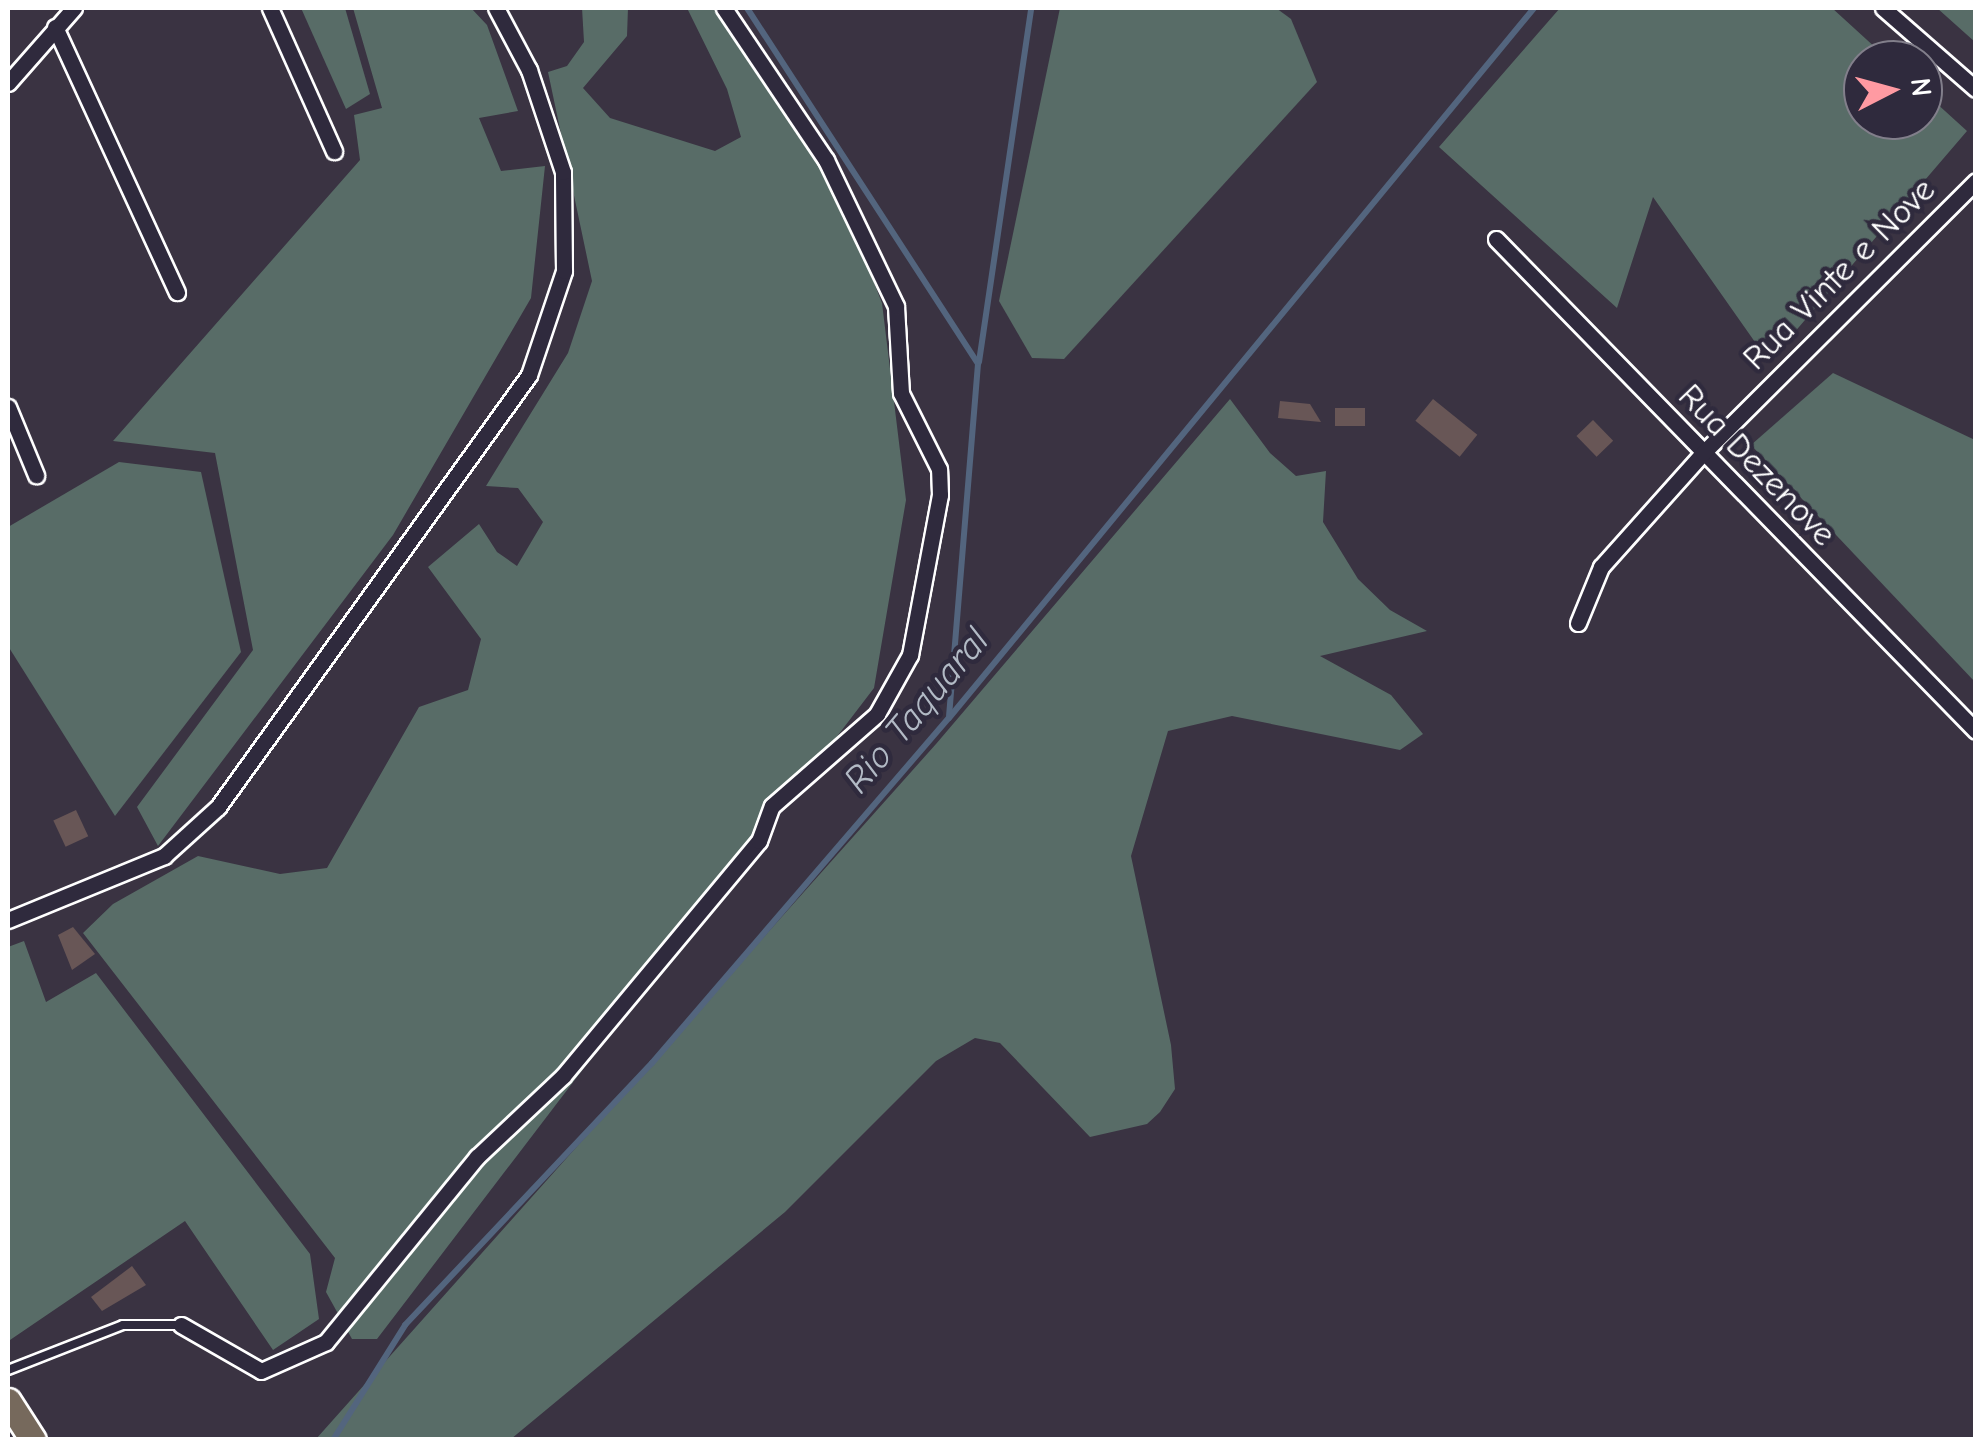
<!DOCTYPE html>
<html>
<head>
<meta charset="utf-8">
<style>
	body { margin:0 }
	#map { position:relative; width:1983px; height:1447px; overflow:hidden; background:#3a3342; font-family:"Comic Neue",sans-serif }
	div>[style] { position:absolute }
	.green>* { inset:0; background:#586c67 }
	.stream>* { height:6px; margin:-3px; padding:0 3px; transform-origin:3px; border-radius:3px; background:#53657e }
	.building>* { inset:0; background:#685656; transform-origin:0 0 }
	.roads { filter:drop-shadow(2px 0 #fff) drop-shadow(-2px 0 #fff) drop-shadow(0 2px #fff) drop-shadow(0 -2px #fff) }
	.lane>* { height:8px; margin:-4px; padding:0 4px; transform-origin:4px; border-radius:4px; background:#2f2a3d }
	.street>* { height:15px; margin:-7.5px; padding:0 7.5px; transform-origin:7.5px; border-radius:7.5px; background:#2f2a3d }
	.primary>* { height:25px; margin:-12.5px; padding:0 12.5px; transform-origin:12.5px; border-radius:12.5px; background:#76695c }
	span { translate:-50% -50%; white-space:nowrap; text-align:center; line-height:1.15; -webkit-text-stroke:9px #2f2a3d; paint-order:stroke }
	.street-label { font-size:35px; color:#fff }
	.water-label { font-size:38px; color:#b2bac5; font-style:italic }
	.frame { position:absolute; inset:0; border:10px solid #fff; pointer-events:none }
	.north { position:absolute; left:1843px; top:40px; width:100px; height:100px; box-sizing:border-box; background:#2f2a3d; border:2px solid #827f8b; border-radius:50%; rotate:84deg; font-size:28px; font-weight:700; line-height:40px; text-align:center; color:#fff }
	.north::after { content:''; display:block; margin:auto; width:35px; height:45px; background:#ff9aa2; clip-path:polygon(50% 0,100% 100%,50% 72%,0 100%) }
</style>
</head>
<body>
<div id="map">
	<div class="green">
		<div style="clip-path:polygon(301px 8px,345px 8px,370px 94px,346px 109px)"></div>
		<div style="clip-path:polygon(353px 8px,471px 8px,487px 25px,518px 111px,479px 118px,501px 171px,545px 166px,531px 298px,393px 535px,158px 846px,137px 807px,253px 650px,215px 453px,113px 441px,360px 160px,354px 115px,382px 108px)"></div>
		<div style="clip-path:polygon(582px 8px,628px 8px,627px 36px,583px 88px,610px 118px,715px 151px,741px 137px,727px 89px,687px 8px,723px 8px,826px 160px,882px 303px,906px 500px,874px 688px,377px 1339px,352px 1339px,326px 1292px,335px 1258px,83px 933px,113px 904px,198px 856px,280px 874px,327px 868px,419px 707px,468px 690px,481px 639px,428px 567px,479px 524px,497px 552px,517px 566px,543px 522px,518px 488px,486px 486px,568px 353px,592px 281px,548px 72px,567px 66px,584px 42px)"></div>
		<div style="clip-path:polygon(1060px 8px,1276px 8px,1291px 19px,1317px 82px,1064px 359px,1032px 358px,999px 301px)"></div>
		<div style="clip-path:polygon(1560px 8px,1832px 8px,1889px 60px,1863px 60px,1863px 120px,1923px 120px,1923px 91px,1967px 131px,1769px 362px,1653px 197px,1617px 308px,1439px 147px)"></div>
		<div style="clip-path:polygon(1937px 8px,1975px 8px,1975px 42px)"></div>
		<div style="clip-path:polygon(1833px 373px,1975px 440px,1975px 682px,1751px 445px)"></div>
		<div style="clip-path:polygon(1230px 399px,1270px 453px,1296px 476px,1326px 471px,1323px 522px,1358px 579px,1390px 610px,1427px 631px,1320px 656px,1391px 695px,1423px 734px,1400px 750px,1232px 716px,1168px 731px,1131px 856px,1171px 1045px,1175px 1089px,1160px 1112px,1147px 1124px,1090px 1137px,1000px 1043px,975px 1038px,936px 1061px,785px 1212px,511px 1439px,316px 1439px,936px 744px)"></div>
		<div style="clip-path:polygon(119px 462px,201px 472px,241px 652px,115px 816px,8px 646px,8px 527px)"></div>
		<div style="clip-path:polygon(24px 941px,46px 1002px,96px 973px,310px 1254px,319px 1319px,273px 1350px,185px 1221px,10px 1340px,8px 947px)"></div>
	</div>
	<div class="stream">
		<div style="left:747px;top:8px;width:424px;rotate:57deg"></div>
		<div style="left:978px;top:364px;width:353px;rotate:94.7deg"></div>
		<div style="left:979px;top:362px;width:358px;rotate:-81.6deg"></div>
		<div style="left:333px;top:1440px;width:136px;rotate:-57.9deg"></div>
		<div style="left:405px;top:1325px;width:360px;rotate:-46.7deg"></div>
		<div style="left:652px;top:1063px;width:455px;rotate:-49.3deg"></div>
		<div style="left:949px;top:718px;width:920px;rotate:-50.51deg"></div>
	</div>
	<div class="building">
		<div style="left:1433px;top:399px;width:57px;height:28px;rotate:39deg"></div>
		<div style="clip-path:polygon(1280px 401px,1310px 404px,1321px 422px,1278px 418px)"></div>
		<div style="left:1335px;top:408px;width:30px;height:18px"></div>
		<div style="left:1593px;top:420px;width:29px;height:23px;rotate:46deg"></div>
		<div style="left:76px;top:810px;width:29px;height:25px;rotate:65deg"></div>
		<div style="clip-path:polygon(73px 927px,95px 954px,72px 970px,58px 935px)"></div>
		<div style="clip-path:polygon(132px 1266px,146px 1285px,102px 1311px,91px 1297px)"></div>
	</div>
	<div class="roads">
		<div class="lane">
			<div style="left:8px;top:1370px;width:123px;rotate:-21.4deg"></div>
			<div style="left:123px;top:1325px;width:58px"></div>
		</div>
		<div class="street">
			<div style="left:270px;top:8px;width:157px;rotate:65.9deg"></div>
			<div style="left:1883px;top:8px;width:123px;rotate:41.1deg"></div>
			<div style="left:55px;top:27px;width:292px;rotate:65.3deg"></div>
			<div style="left:8px;top:83px;width:100px;rotate:-48.7deg"></div>
			<div style="left:1496px;top:239px;width:687px;rotate:45.71deg"></div>
			<div style="left:8px;top:407px;width:74px;rotate:67.6deg"></div>
			<div style="left:1578px;top:623px;width:61px;rotate:-67.7deg"></div>
			<div style="left:1601px;top:567px;width:153px;rotate:-48.2deg"></div>
			<div style="left:1703px;top:453px;width:385px;rotate:-44.9deg"></div>
			<div style="left:8px;top:920px;width:169px;rotate:-22.3deg"></div>
			<div style="left:164px;top:856px;width:73px;rotate:-42.2deg"></div>
			<div style="left:218px;top:807px;width:532px;rotate:-54.25deg"></div>
			<div style="left:529px;top:375px;width:110px;rotate:-71.4deg"></div>
			<div style="left:564px;top:271px;width:99px;rotate:-90.6deg"></div>
			<div style="left:563px;top:172px;width:108px;rotate:-108.4deg"></div>
			<div style="left:529px;top:70px;width:70px;rotate:-118deg"></div>
			<div style="left:181px;top:1325px;width:92px;rotate:29.9deg"></div>
			<div style="left:261px;top:1371px;width:71px;rotate:-24deg"></div>
			<div style="left:326px;top:1342px;width:239px;rotate:-50.8deg"></div>
			<div style="left:477px;top:1157px;width:118px;rotate:-43.3deg"></div>
			<div style="left:563px;top:1076px;width:306px;rotate:-50.2deg"></div>
			<div style="left:759px;top:841px;width:37px;rotate:-70deg"></div>
			<div style="left:772px;top:806px;width:140px;rotate:-41.2deg"></div>
			<div style="left:877px;top:714px;width:68px;rotate:-60.8deg"></div>
			<div style="left:910px;top:655px;width:163px;rotate:-79.4deg"></div>
			<div style="left:940px;top:495px;width:26px;rotate:-92deg"></div>
			<div style="left:939px;top:469px;width:85px;rotate:-116.6deg"></div>
			<div style="left:901px;top:393px;width:87px;rotate:-93.3deg"></div>
			<div style="left:896px;top:306px;width:162px;rotate:-115.6deg"></div>
			<div style="left:826px;top:160px;width:183px;rotate:-123.9deg"></div>
		</div>
		<div class="primary">
			<div style="left:8px;top:1401px;width:46px;rotate:57.3deg"></div>
		</div>
	</div>
	<div class="street-label">
		<span style="left:1839px;top:274px;rotate:-45deg">Rua Vinte e Nove</span>
		<span style="left:1757px;top:465px;rotate:46deg">Rua Dezenove</span>
	</div>
	<div class="water-label">
		<span style="left:917px;top:711px;rotate:-50deg">Rio Taquaral</span>
	</div>
	<div class="frame"></div>
	<div class="north">N</div>
</div>
</body>
</html>
